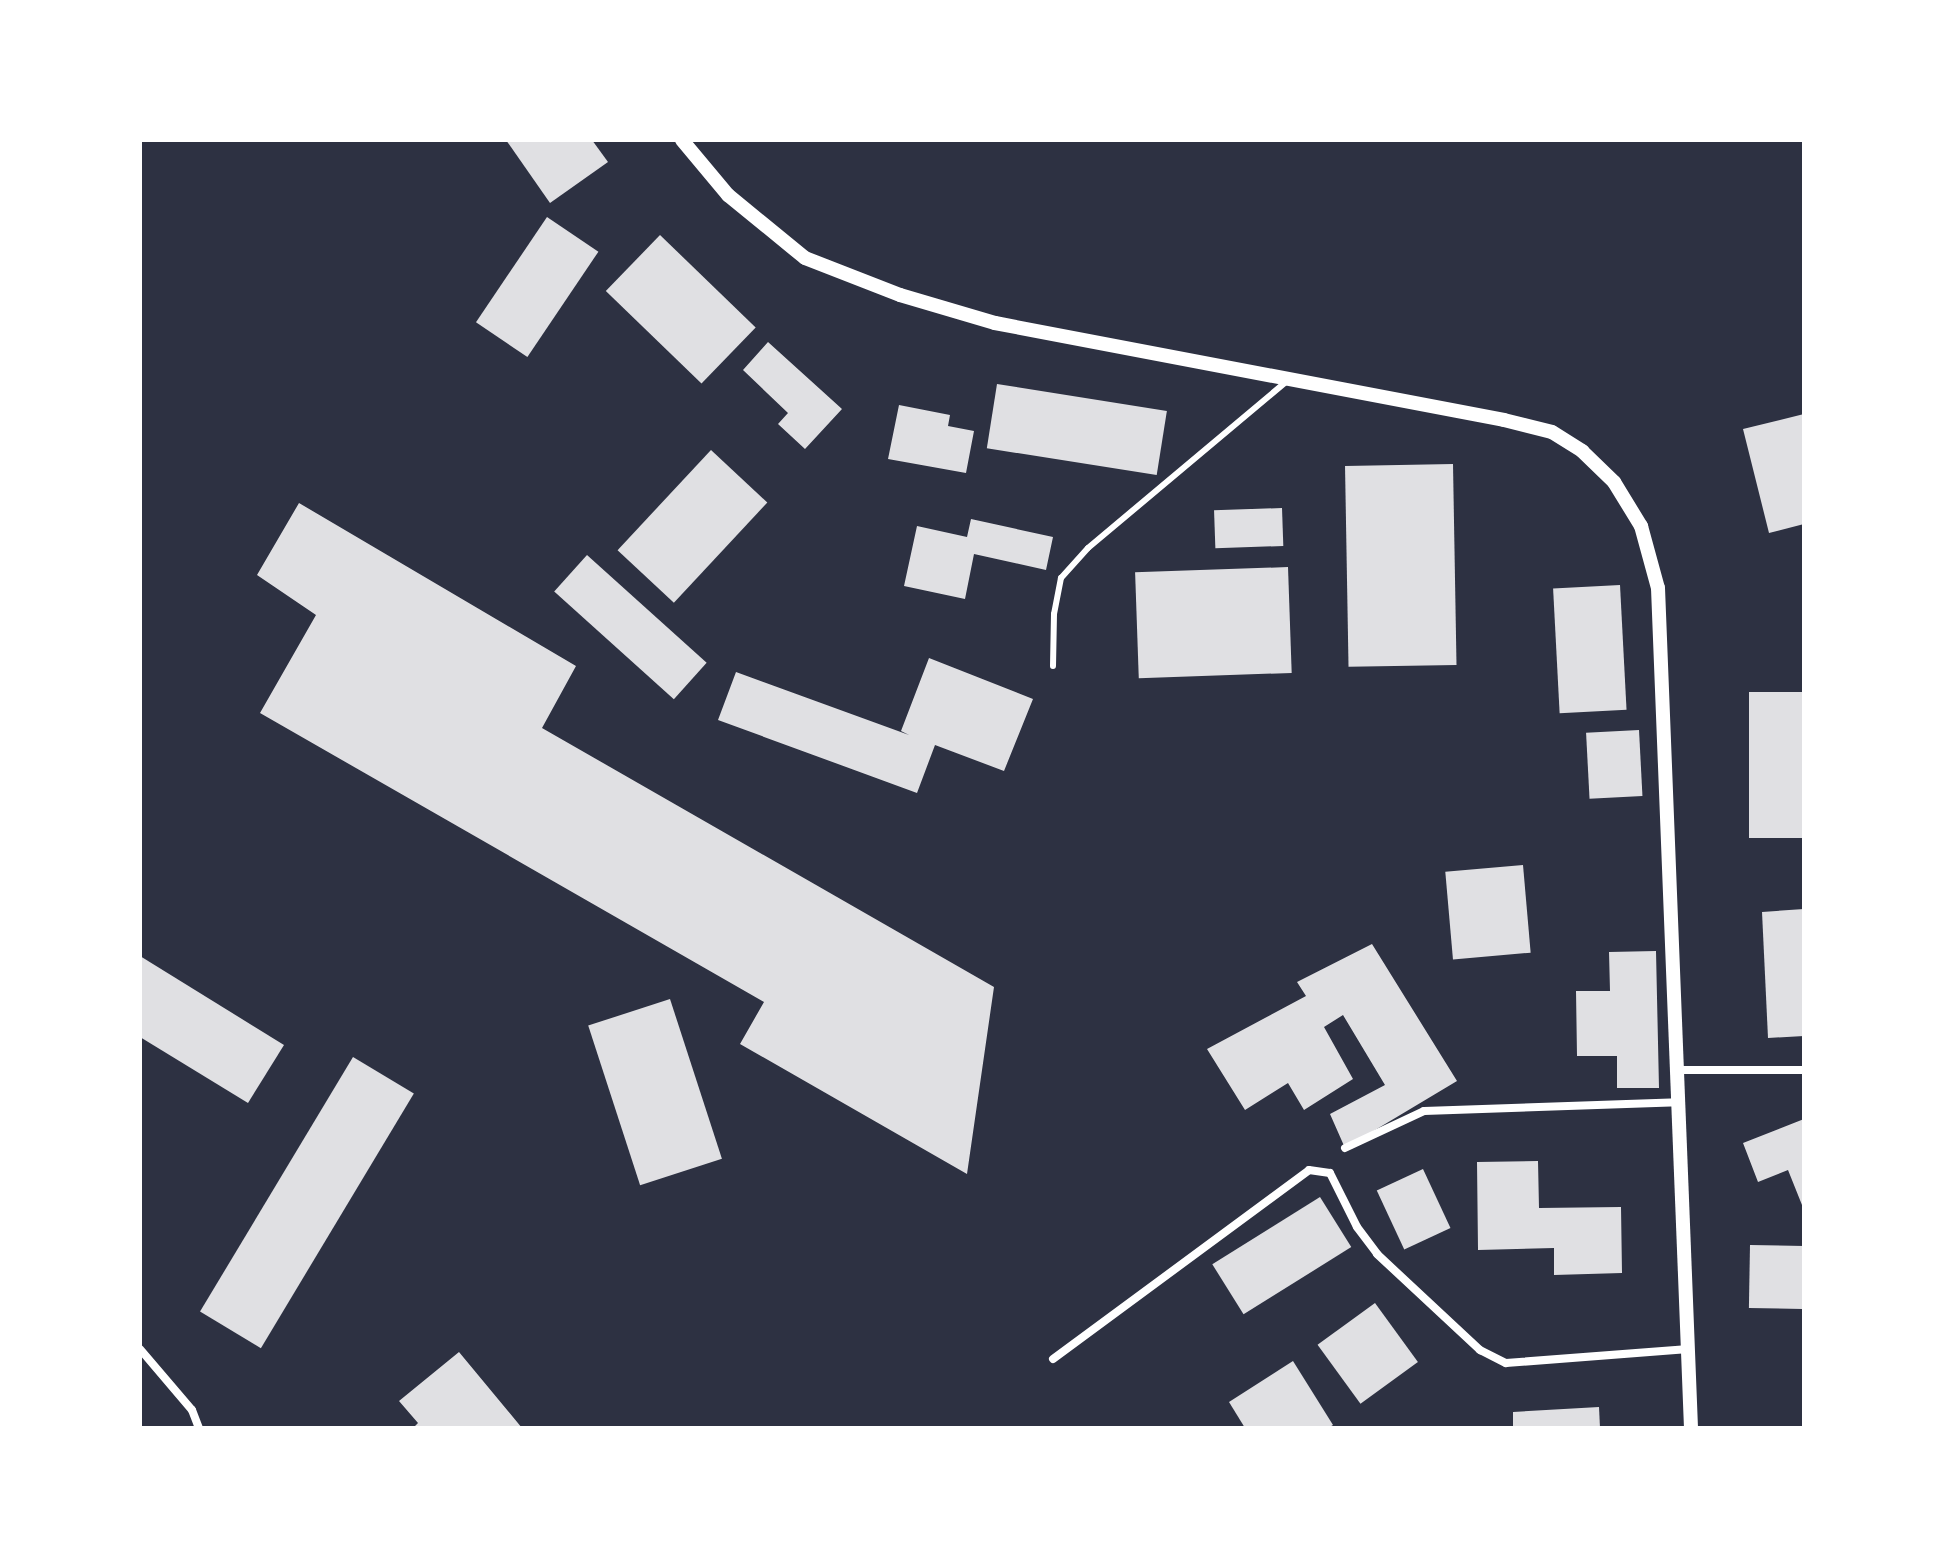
<!DOCTYPE html>
<html>
<head>
<meta charset="utf-8">
<style>
	body { margin:0 }
	#map { position:relative; width:1944px; height:1568px; overflow:hidden; background:#2d3142; font-family:Barlow,sans-serif }
	div>[style] { position:absolute }
	.building>* { inset:0; background:#e0e0e3; transform-origin:0 0 }
	.service>* { height:6px; margin:-3px; padding:0 3px; transform-origin:3px; border-radius:3px; background:#fff }
	.minor>* { height:8px; margin:-4px; padding:0 4px; transform-origin:4px; border-radius:4px; background:#fff }
	.tertiary>* { height:14px; margin:-7px; padding:0 7px; transform-origin:7px; border-radius:7px; background:#fff }
	span { translate:-50% -50%; white-space:nowrap; text-align:center; line-height:1.15; -webkit-text-stroke:8px #fff; paint-order:stroke }
	.frame { position:absolute; inset:0; border:142px solid #fff; pointer-events:none }
</style>
</head>
<body>
<div id="map">
	<div class="building">
		<div style="clip-path:polygon(506px 140px,592px 140px,608px 162px,550px 203px)"></div>
		<div style="left:547px;top:217px;width:62px;height:127px;rotate:34deg"></div>
		<div style="left:660px;top:235px;width:133px;height:78px;rotate:44deg"></div>
		<div style="clip-path:polygon(768px 342px,842px 409px,805px 449px,778px 424px,788px 413px,743px 370px)"></div>
		<div style="left:997px;top:384px;width:172px;height:65px;rotate:9deg"></div>
		<div style="clip-path:polygon(899px 405px,950px 415px,948px 426px,974px 431px,966px 473px,888px 459px)"></div>
		<div style="clip-path:polygon(1804px 414px,1804px 524px,1769px 533px,1743px 429px)"></div>
		<div style="left:711px;top:450px;width:77px;height:137px;rotate:43deg"></div>
		<div style="left:1453px;top:464px;width:201px;height:108px;rotate:89deg"></div>
		<div style="clip-path:polygon(299px 503px,576px 666px,542px 728px,994px 987px,967px 1174px,740px 1044px,764px 1002px,260px 713px,316px 615px,257px 575px)"></div>
		<div style="left:1282px;top:508px;width:38px;height:68px;rotate:88deg"></div>
		<div style="clip-path:polygon(971px 519px,1053px 537px,1046px 570px,974px 554px,965px 599px,904px 586px,917px 526px,967px 537px)"></div>
		<div style="left:587px;top:555px;width:161px;height:49px;rotate:42deg"></div>
		<div style="left:1288px;top:567px;width:106px;height:153px;rotate:88deg"></div>
		<div style="left:1620px;top:585px;width:125px;height:67px;rotate:87deg"></div>
		<div style="clip-path:polygon(929px 658px,1033px 699px,1004px 771px,935px 745px,917px 793px,718px 720px,736px 672px,909px 735px,901px 731px)"></div>
		<div style="left:1804px;top:692px;width:146px;height:55px;rotate:90deg"></div>
		<div style="left:1639px;top:730px;width:66px;height:53px;rotate:87deg"></div>
		<div style="left:1523px;top:865px;width:88px;height:78px;rotate:85deg"></div>
		<div style="clip-path:polygon(1804px 909px,1804px 1036px,1768px 1038px,1762px 912px)"></div>
		<div style="clip-path:polygon(1372px 944px,1457px 1081px,1345px 1148px,1330px 1114px,1385px 1085px,1343px 1015px,1324px 1027px,1353px 1079px,1304px 1110px,1288px 1083px,1245px 1110px,1207px 1049px,1306px 996px,1297px 982px)"></div>
		<div style="clip-path:polygon(1656px 951px,1659px 1088px,1617px 1088px,1617px 1056px,1577px 1056px,1576px 991px,1610px 991px,1609px 952px)"></div>
		<div style="clip-path:polygon(140px 956px,284px 1045px,248px 1103px,140px 1037px)"></div>
		<div style="left:670px;top:999px;width:168px;height:86px;rotate:72deg"></div>
		<div style="left:353px;top:1057px;width:71px;height:297px;rotate:31deg"></div>
		<div style="clip-path:polygon(1804px 1119px,1804px 1210px,1788px 1170px,1758px 1182px,1743px 1143px)"></div>
		<div style="clip-path:polygon(1538px 1161px,1539px 1208px,1621px 1207px,1622px 1273px,1554px 1275px,1554px 1248px,1478px 1250px,1477px 1162px)"></div>
		<div style="left:1423px;top:1169px;width:65px;height:51px;rotate:65deg"></div>
		<div style="left:1320px;top:1197px;width:59px;height:127px;rotate:58deg"></div>
		<div style="left:1750px;top:1245px;width:54px;height:63px;rotate:1deg"></div>
		<div style="left:1375px;top:1303px;width:73px;height:71px;rotate:54deg"></div>
		<div style="clip-path:polygon(459px 1352px,522px 1428px,413px 1428px,418px 1423px,399px 1401px)"></div>
		<div style="clip-path:polygon(1293px 1361px,1333px 1425px,1328px 1428px,1245px 1428px,1229px 1402px)"></div>
		<div style="clip-path:polygon(1599px 1407px,1600px 1428px,1513px 1428px,1513px 1412px)"></div>
	</div>
	<div class="service">
		<div style="left:1053px;top:666px;width:52px;rotate:-88.9deg"></div>
		<div style="left:1054px;top:614px;width:37px;rotate:-79deg"></div>
		<div style="left:1061px;top:578px;width:40px;rotate:-48deg"></div>
		<div style="left:1088px;top:548px;width:260px;rotate:-40deg"></div>
	</div>
	<div class="minor">
		<div style="left:1677px;top:1070px;width:127px"></div>
		<div style="left:1345px;top:1148px;width:87px;rotate:-25.1deg"></div>
		<div style="left:1424px;top:1111px;width:254px;rotate:-2deg"></div>
		<div style="left:140px;top:1349px;width:80px;rotate:49.6deg"></div>
		<div style="left:192px;top:1410px;width:19px;rotate:69deg"></div>
		<div style="left:1053px;top:1359px;width:318px;rotate:-36.4deg"></div>
		<div style="left:1309px;top:1170px;width:21px;rotate:8deg"></div>
		<div style="left:1330px;top:1173px;width:60px;rotate:63.4deg"></div>
		<div style="left:1357px;top:1227px;width:34px;rotate:53deg"></div>
		<div style="left:1377px;top:1254px;width:141px;rotate:43deg"></div>
		<div style="left:1480px;top:1350px;width:29px;rotate:27deg"></div>
		<div style="left:1506px;top:1363px;width:183px;rotate:-4.4deg"></div>
	</div>
	<div class="tertiary">
		<div style="left:682px;top:140px;width:72px;rotate:50.1deg"></div>
		<div style="left:728px;top:195px;width:99px;rotate:39.3deg"></div>
		<div style="left:805px;top:258px;width:102px;rotate:21.3deg"></div>
		<div style="left:900px;top:295px;width:99px;rotate:16.4deg"></div>
		<div style="left:995px;top:323px;width:518px;rotate:10.79deg"></div>
		<div style="left:1504px;top:420px;width:49px;rotate:14deg"></div>
		<div style="left:1552px;top:432px;width:36px;rotate:32deg"></div>
		<div style="left:1582px;top:451px;width:45px;rotate:44.1deg"></div>
		<div style="left:1614px;top:482px;width:52px;rotate:58.5deg"></div>
		<div style="left:1641px;top:526px;width:64px;rotate:74.7deg"></div>
		<div style="left:1658px;top:588px;width:841px;rotate:87.75deg"></div>
	</div>
	<div class="frame"></div>
</div>
</body>
</html>
